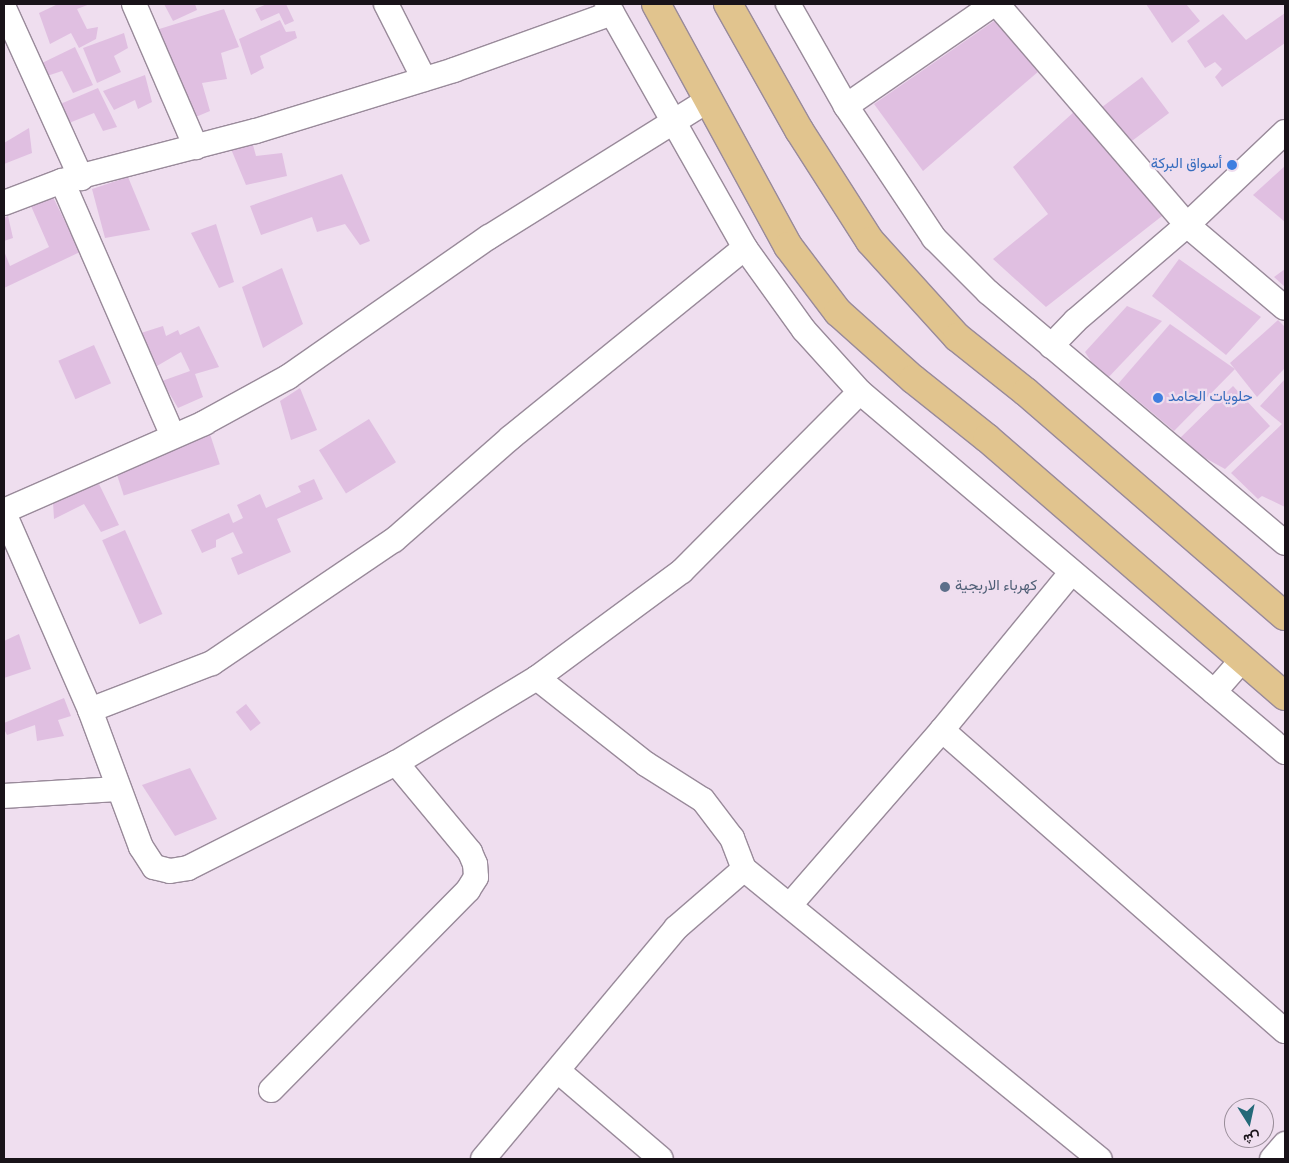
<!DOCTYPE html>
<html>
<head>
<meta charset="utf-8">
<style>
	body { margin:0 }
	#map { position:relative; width:1289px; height:1163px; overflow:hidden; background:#efdeef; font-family:Overpass,Vazirmatn,sans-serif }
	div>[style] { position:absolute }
	.building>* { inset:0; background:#e0bfe1; transform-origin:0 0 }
	.roads { filter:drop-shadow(1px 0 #998a9a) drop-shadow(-1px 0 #998a9a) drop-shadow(0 1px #998a9a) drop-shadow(0 -1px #998a9a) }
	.minor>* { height:24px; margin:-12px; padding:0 12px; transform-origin:12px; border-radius:12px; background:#fff }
	.major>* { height:28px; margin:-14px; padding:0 14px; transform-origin:14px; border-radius:14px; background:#e1c48e }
	.dots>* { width:14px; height:14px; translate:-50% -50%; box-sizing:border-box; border:2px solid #efdeef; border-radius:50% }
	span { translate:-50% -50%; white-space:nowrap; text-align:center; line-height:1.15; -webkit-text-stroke:4.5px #efdeef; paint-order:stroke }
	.shop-label { font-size:15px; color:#366cbe }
	.right { translate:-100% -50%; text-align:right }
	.left { translate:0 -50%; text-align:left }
	.service-label { font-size:15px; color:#4e5e75 }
	.frame { position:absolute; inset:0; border:5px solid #191319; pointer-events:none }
	.north { position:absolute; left:1224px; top:1098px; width:50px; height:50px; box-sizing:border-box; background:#efdeef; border:1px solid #998d99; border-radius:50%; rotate:170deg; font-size:14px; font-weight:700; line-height:20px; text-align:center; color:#191319 }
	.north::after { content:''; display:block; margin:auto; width:18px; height:22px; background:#246979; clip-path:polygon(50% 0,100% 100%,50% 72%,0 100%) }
</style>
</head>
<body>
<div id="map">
	<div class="building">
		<div style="clip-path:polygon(58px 4px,90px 4px,77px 9px,87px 29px,98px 27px,96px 39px,79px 48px,71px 33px,50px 44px,39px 13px)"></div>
		<div style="clip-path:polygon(164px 4px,195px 4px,197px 10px,173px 21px)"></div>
		<div style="clip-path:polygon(267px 4px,286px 4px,294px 21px,285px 25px,279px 13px,261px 21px,255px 9px)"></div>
		<div style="clip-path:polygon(1146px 4px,1186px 4px,1200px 21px,1172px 43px)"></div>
		<div style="clip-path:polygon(224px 9px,239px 47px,221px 53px,227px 79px,202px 83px,210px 111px,191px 119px,156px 30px)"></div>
		<div style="clip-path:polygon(1285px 13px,1285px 43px,1222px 87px,1215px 77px,1222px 69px,1215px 62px,1205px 68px,1187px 41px,1223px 14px,1246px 40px)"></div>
		<div style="clip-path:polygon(280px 20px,286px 32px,295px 31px,297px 38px,260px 56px,264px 68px,251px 75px,239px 39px)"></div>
		<div style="clip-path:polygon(994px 21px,1039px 71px,923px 171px,874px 104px)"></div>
		<div style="clip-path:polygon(124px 33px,128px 48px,114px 56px,121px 72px,97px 83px,83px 48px)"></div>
		<div style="clip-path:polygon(75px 47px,93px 85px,73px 93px,62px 71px,47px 76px,40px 64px)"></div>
		<div style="clip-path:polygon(145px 75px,152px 102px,138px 109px,135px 100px,114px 110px,103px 91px)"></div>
		<div style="left:1142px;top:77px;width:45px;height:52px;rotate:53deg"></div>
		<div style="clip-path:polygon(98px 88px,117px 127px,103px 131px,94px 113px,69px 123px,58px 105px)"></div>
		<div style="clip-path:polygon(1075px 111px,1171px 209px,1046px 307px,993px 259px,1048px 214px,1013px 167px)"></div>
		<div style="clip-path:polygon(29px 128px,32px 153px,4px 164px,4px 143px)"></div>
		<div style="clip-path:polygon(253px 145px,256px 156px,282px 153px,287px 176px,246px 185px,231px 149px)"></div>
		<div style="clip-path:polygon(1285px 166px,1285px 222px,1253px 195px)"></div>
		<div style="clip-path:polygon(342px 174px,370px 241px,360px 245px,345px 224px,317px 232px,312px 217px,261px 235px,250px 206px)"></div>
		<div style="clip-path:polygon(128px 177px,150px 230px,105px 238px,92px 189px)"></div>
		<div style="clip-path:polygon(51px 193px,80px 252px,4px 288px,4px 251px,10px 266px,49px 247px,31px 206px)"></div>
		<div style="clip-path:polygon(8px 216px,13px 238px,4px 241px,4px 218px)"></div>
		<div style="clip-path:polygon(216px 224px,234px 282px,219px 288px,191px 233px)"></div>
		<div style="clip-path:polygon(1179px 259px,1261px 317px,1226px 355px,1152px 296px)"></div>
		<div style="clip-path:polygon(282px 268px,303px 324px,263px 348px,242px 287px)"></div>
		<div style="clip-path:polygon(1285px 269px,1285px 287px,1274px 277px)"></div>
		<div style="clip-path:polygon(1127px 306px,1162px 321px,1104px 382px,1085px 352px)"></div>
		<div style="clip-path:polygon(1278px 320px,1285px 327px,1285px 368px,1257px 397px,1230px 363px)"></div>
		<div style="clip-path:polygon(1170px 324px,1235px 369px,1174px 431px,1118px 384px)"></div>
		<div style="clip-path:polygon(163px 326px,166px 336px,178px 330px,180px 335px,199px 326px,219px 367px,195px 374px,203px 397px,178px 408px,162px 381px,190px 371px,181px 352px,157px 366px,141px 333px)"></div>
		<div style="left:94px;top:345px;width:42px;height:39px;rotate:66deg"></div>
		<div style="clip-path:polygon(1285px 379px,1285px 507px,1262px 496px,1258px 499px,1231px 473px,1282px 424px,1260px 406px)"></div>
		<div style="clip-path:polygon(1233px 386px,1270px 426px,1225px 469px,1176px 442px)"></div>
		<div style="clip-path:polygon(300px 388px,317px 430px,291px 440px,280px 401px)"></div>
		<div style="left:369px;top:419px;width:51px;height:59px;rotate:58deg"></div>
		<div style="left:209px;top:431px;width:35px;height:101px;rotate:72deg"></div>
		<div style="clip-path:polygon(314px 479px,323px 499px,277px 519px,291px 552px,238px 575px,231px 558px,243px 553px,233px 532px,216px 540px,216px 547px,202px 553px,191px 530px,229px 513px,233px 523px,243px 518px,237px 505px,260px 494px,266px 508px,301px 492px,298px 486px)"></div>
		<div style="clip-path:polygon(99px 484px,119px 525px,101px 532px,84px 504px,54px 519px,53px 502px)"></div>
		<div style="left:125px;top:530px;width:92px;height:25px;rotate:66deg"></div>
		<div style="clip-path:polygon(19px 634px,31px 669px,4px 678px,4px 641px)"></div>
		<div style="clip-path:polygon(64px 698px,71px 716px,58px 720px,64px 736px,37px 741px,35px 725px,7px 735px,4px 729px,4px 723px)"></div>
		<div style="left:246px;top:704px;width:24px;height:13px;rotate:52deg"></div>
		<div style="clip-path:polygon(190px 768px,217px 819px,175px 836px,142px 785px)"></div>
	</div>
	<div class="roads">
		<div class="minor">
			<div style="left:134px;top:4px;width:156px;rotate:66.6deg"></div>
			<div style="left:386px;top:4px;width:84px;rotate:63.1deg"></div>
			<div style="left:607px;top:4px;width:280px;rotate:60.5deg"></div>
			<div style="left:745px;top:248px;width:101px;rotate:54.3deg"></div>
			<div style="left:804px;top:330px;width:84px;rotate:47.9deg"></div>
			<div style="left:860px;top:392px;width:557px;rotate:40.27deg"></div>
			<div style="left:788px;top:4px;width:117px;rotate:60.4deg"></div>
			<div style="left:846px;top:106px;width:159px;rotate:56.3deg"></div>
			<div style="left:934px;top:238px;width:76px;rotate:45deg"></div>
			<div style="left:988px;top:292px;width:389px;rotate:40.2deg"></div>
			<div style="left:997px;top:4px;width:291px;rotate:49.3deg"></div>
			<div style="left:1187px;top:225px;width:128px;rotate:40.3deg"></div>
			<div style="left:4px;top:8px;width:187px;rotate:65.6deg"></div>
			<div style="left:846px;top:106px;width:180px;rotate:-34.6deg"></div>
			<div style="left:62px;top:181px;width:278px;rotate:66.5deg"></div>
			<div style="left:4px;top:203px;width:62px;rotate:-20.8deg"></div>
			<div style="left:62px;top:181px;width:200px;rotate:-14.5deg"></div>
			<div style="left:256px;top:131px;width:207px;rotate:-17.1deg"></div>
			<div style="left:454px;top:70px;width:168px;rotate:-19.8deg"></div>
			<div style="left:1051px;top:346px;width:35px;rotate:-46deg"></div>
			<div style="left:1075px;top:321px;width:148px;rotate:-40.6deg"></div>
			<div style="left:1187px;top:225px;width:135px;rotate:-43.5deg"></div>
			<div style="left:4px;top:511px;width:219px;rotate:-23.7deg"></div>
			<div style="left:204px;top:423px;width:96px;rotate:-28.7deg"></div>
			<div style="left:288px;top:377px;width:245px;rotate:-34.9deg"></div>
			<div style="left:489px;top:237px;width:257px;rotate:-32deg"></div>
			<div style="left:4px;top:513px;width:215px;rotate:66.4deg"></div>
			<div style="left:90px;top:710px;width:146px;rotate:69.6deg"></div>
			<div style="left:141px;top:847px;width:24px;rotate:57deg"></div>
			<div style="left:154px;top:867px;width:16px;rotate:14deg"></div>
			<div style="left:170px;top:871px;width:18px;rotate:-9deg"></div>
			<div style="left:188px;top:868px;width:233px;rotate:-26.8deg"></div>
			<div style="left:396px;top:763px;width:165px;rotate:-31.1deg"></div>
			<div style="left:537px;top:678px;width:180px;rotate:-36.4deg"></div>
			<div style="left:682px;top:571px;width:252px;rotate:-45.2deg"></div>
			<div style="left:537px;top:678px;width:139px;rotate:38.3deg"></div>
			<div style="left:646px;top:764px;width:67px;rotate:32.3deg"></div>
			<div style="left:703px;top:800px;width:48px;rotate:52.7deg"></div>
			<div style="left:732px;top:838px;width:33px;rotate:69deg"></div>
			<div style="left:1214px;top:692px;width:44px;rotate:-48.7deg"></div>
			<div style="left:90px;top:710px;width:131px;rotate:-21.1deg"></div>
			<div style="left:212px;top:663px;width:220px;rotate:-34.1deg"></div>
			<div style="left:394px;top:540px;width:154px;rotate:-41.3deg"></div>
			<div style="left:510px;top:438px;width:302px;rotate:-39deg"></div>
			<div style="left:942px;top:730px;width:456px;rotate:41.3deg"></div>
			<div style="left:4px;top:796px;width:114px;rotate:-3.5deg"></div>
			<div style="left:790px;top:905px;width:232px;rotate:-49deg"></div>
			<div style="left:942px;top:730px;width:203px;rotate:-50.6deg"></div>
			<div style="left:558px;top:1071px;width:135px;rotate:40.5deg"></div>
			<div style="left:271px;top:1090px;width:281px;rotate:-45.4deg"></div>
			<div style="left:468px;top:890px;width:15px;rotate:-58deg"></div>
			<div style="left:476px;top:877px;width:13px;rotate:-94deg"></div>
			<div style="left:475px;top:864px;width:13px;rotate:-113deg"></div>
			<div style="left:470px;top:852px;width:116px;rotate:-129.7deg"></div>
			<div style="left:483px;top:1159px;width:301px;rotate:-50.1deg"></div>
			<div style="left:676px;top:928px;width:90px;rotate:-40.9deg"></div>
			<div style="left:744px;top:869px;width:459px;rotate:39.2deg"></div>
			<div style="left:1272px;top:1159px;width:20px;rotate:-49deg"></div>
		</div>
		<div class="major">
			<div style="left:656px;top:4px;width:276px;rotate:61.4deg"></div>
			<div style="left:788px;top:246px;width:83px;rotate:52.9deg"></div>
			<div style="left:838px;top:312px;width:101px;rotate:41.8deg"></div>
			<div style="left:913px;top:379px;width:95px;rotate:38.6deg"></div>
			<div style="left:987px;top:438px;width:394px;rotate:40.9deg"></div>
			<div style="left:728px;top:4px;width:145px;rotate:60.6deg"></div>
			<div style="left:799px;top:130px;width:132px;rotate:57.4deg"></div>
			<div style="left:870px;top:241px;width:130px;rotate:47.8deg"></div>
			<div style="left:957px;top:337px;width:88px;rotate:38.6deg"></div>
			<div style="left:1026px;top:392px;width:342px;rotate:40.9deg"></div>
		</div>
	</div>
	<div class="dots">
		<div style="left:1232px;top:165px;background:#3f7fe0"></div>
		<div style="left:1158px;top:398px;background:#3f7fe0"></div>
		<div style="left:945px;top:587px;background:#5c6f8a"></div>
	</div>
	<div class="shop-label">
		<span class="right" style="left:1222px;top:165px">أسواق البركة</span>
		<span class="left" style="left:1168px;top:398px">حلويات الحامد</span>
	</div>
	<div class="service-label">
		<span class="left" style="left:955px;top:587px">كهرباء الاربجية</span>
	</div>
	<div class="frame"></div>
	<div class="north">ش</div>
</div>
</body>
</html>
